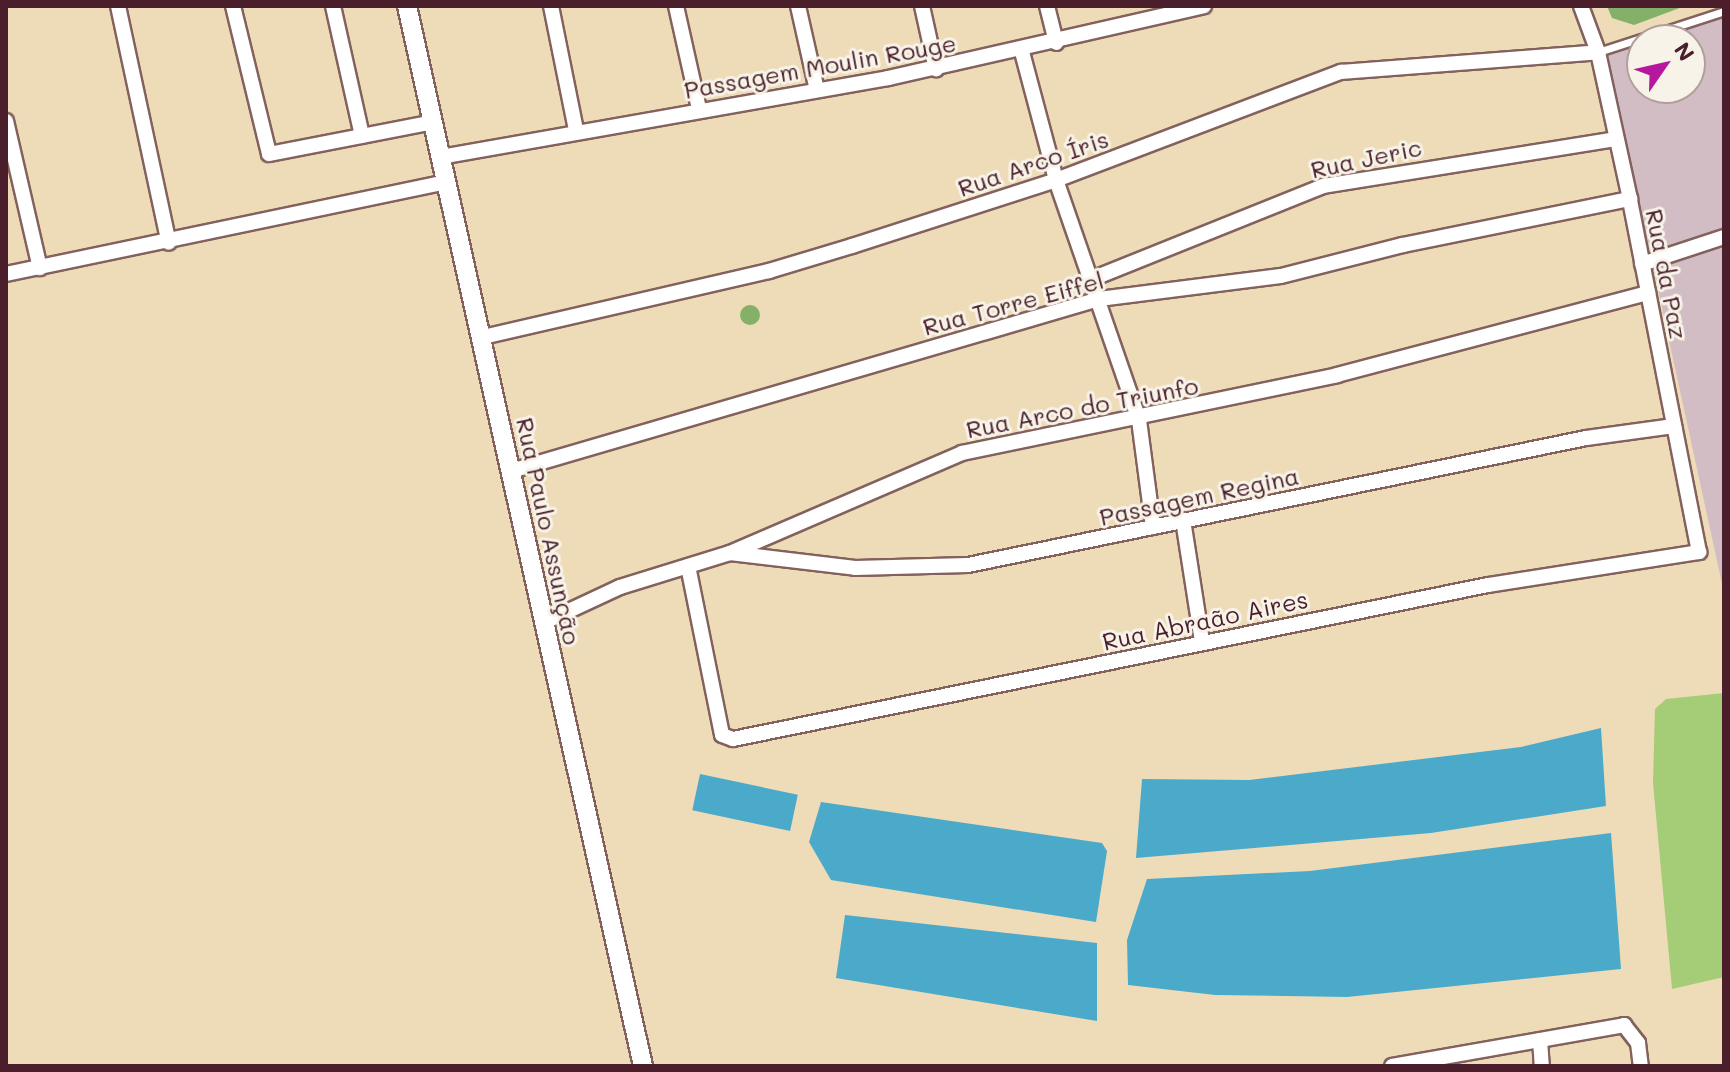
<!DOCTYPE html>
<html>
<head>
<meta charset="utf-8">
<style>
	body { margin:0 }
	#map { position:relative; width:1730px; height:1072px; overflow:hidden; background:#eedcb9; font-family:Mali,sans-serif }
	div>[style] { position:absolute }
	.industrial>* { inset:0; background:#d2bdc5 }
	.green>* { inset:0; background:#a5cc76 }
	.forest>* { inset:0; background:#84b067 }
	.round { border-radius:50% }
	.water>* { inset:0; background:#4baaca; transform-origin:0 0 }
	.roads { filter:drop-shadow(2px 0 #83615d) drop-shadow(-2px 0 #83615d) drop-shadow(0 2px #83615d) drop-shadow(0 -2px #83615d) }
	.service>* { height:7px; margin:-3.5px; padding:0 3.5px; transform-origin:3.5px; border-radius:3.5px; background:#fff }
	.minor>* { height:14px; margin:-7px; padding:0 7px; transform-origin:7px; border-radius:7px; background:#fff }
	.tertiary>* { height:18px; margin:-9px; padding:0 9px; transform-origin:9px; border-radius:9px; background:#fff }
	span { translate:-50% -50%; white-space:nowrap; text-align:center; line-height:1.15; -webkit-text-stroke:6px #f7f3e8; paint-order:stroke }
	.street-label { font-size:24px; color:#4a1f2b }
	.frame { position:absolute; inset:0; border:8px solid #4a1f2b; pointer-events:none }
	.north { position:absolute; left:1626px; top:24px; width:80px; height:80px; box-sizing:border-box; background:#f7f3e8; border:2px solid #b29e9c; border-radius:50%; rotate:56deg; font-size:22px; font-weight:700; line-height:32px; text-align:center; color:#4a1f2b }
	.north::after { content:''; display:block; margin:auto; width:28px; height:36px; background:#b5179e; clip-path:polygon(50% 0,100% 100%,50% 72%,0 100%) }
</style>
</head>
<body>
<div id="map">
	<div class="industrial">
		<div style="clip-path:polygon(evenodd,1724px 12px,1724px 593px,1606px 51px,1724px 12px,1642px 40px,1690px 40px,1690px 88px,1642px 88px,1642px 40px)"></div>
	</div>
	<div class="green">
		<div style="clip-path:polygon(1724px 693px,1724px 977px,1672px 989px,1653px 783px,1655px 709px,1666px 699px)"></div>
	</div>
	<div class="forest">
		<div style="clip-path:polygon(1607px 6px,1685px 6px,1634px 25px,1612px 18px)"></div>
		<div class="round" style="left:740px;top:305px;width:20px;height:20px"></div>
	</div>
	<div class="water">
		<div style="clip-path:polygon(1601px 728px,1606px 806px,1431px 833px,1136px 858px,1142px 779px,1249px 780px,1521px 747px)"></div>
		<div style="left:700px;top:774px;width:100px;height:37px;rotate:12deg"></div>
		<div style="clip-path:polygon(821px 802px,1102px 843px,1107px 851px,1096px 922px,831px 880px,809px 842px)"></div>
		<div style="clip-path:polygon(1611px 833px,1621px 969px,1347px 997px,1215px 995px,1128px 985px,1127px 940px,1147px 879px,1310px 871px)"></div>
		<div style="clip-path:polygon(845px 915px,1097px 943px,1097px 1021px,836px 978px)"></div>
	</div>
	<div class="roads">
		<div class="service">
			<div style="left:1598px;top:52px;width:133px;rotate:-18deg"></div>
		</div>
		<div class="minor">
			<div style="left:118px;top:6px;width:242px;rotate:77.9deg"></div>
			<div style="left:233px;top:6px;width:152px;rotate:76.3deg"></div>
			<div style="left:269px;top:154px;width:168px;rotate:-11deg"></div>
			<div style="left:333px;top:6px;width:133px;rotate:77.4deg"></div>
			<div style="left:551px;top:6px;width:126px;rotate:78.6deg"></div>
			<div style="left:676px;top:6px;width:106px;rotate:77.4deg"></div>
			<div style="left:798px;top:6px;width:86px;rotate:77.3deg"></div>
			<div style="left:922px;top:6px;width:65px;rotate:77.5deg"></div>
			<div style="left:1047px;top:6px;width:38px;rotate:76deg"></div>
			<div style="left:1022px;top:52px;width:132px;rotate:75.1deg"></div>
			<div style="left:1056px;top:180px;width:254px;rotate:70.9deg"></div>
			<div style="left:1139px;top:420px;width:108px;rotate:82.5deg"></div>
			<div style="left:6px;top:121px;width:151px;rotate:77deg"></div>
			<div style="left:441px;top:157px;width:454px;rotate:-10deg"></div>
			<div style="left:888px;top:78px;width:324px;rotate:-12.8deg"></div>
			<div style="left:1642px;top:264px;width:86px;rotate:-18.2deg"></div>
			<div style="left:6px;top:274px;width:451px;rotate:-11.8deg"></div>
			<div style="left:1092px;top:279px;width:249px;rotate:-21.9deg"></div>
			<div style="left:1323px;top:186px;width:297px;rotate:-9.1deg"></div>
			<div style="left:483px;top:337px;width:294px;rotate:-13deg"></div>
			<div style="left:769px;top:271px;width:87px;rotate:-16.8deg"></div>
			<div style="left:852px;top:246px;width:214px;rotate:-17.9deg"></div>
			<div style="left:1056px;top:180px;width:305px;rotate:-20.8deg"></div>
			<div style="left:1341px;top:72px;width:258px;rotate:-4.4deg"></div>
			<div style="left:511px;top:471px;width:613px;rotate:-16.31deg"></div>
			<div style="left:1099px;top:299px;width:183px;rotate:-7.2deg"></div>
			<div style="left:1281px;top:276px;width:126px;rotate:-14.3deg"></div>
			<div style="left:1403px;top:245px;width:232px;rotate:-11.5deg"></div>
			<div style="left:1183px;top:520px;width:123px;rotate:81.1deg"></div>
			<div style="left:730px;top:553px;width:126px;rotate:6.8deg"></div>
			<div style="left:855px;top:568px;width:113px;rotate:-1.5deg"></div>
			<div style="left:968px;top:565px;width:631px;rotate:-11.61deg"></div>
			<div style="left:1586px;top:438px;width:89px;rotate:-7.8deg"></div>
			<div style="left:688px;top:566px;width:172px;rotate:78.6deg"></div>
			<div style="left:722px;top:735px;width:12px;rotate:20deg"></div>
			<div style="left:733px;top:739px;width:771px;rotate:-11.53deg"></div>
			<div style="left:1488px;top:585px;width:214px;rotate:-8.9deg"></div>
			<div style="left:1699px;top:552px;width:360px;rotate:-101.1deg"></div>
			<div style="left:1630px;top:199px;width:150px;rotate:-102.3deg"></div>
			<div style="left:1598px;top:52px;width:49px;rotate:-110.3deg"></div>
			<div style="left:545px;top:622px;width:83px;rotate:-25deg"></div>
			<div style="left:620px;top:587px;width:115px;rotate:-17.2deg"></div>
			<div style="left:730px;top:553px;width:253px;rotate:-23.3deg"></div>
			<div style="left:962px;top:453px;width:383px;rotate:-11.7deg"></div>
			<div style="left:1337px;top:375px;width:322px;rotate:-14.8deg"></div>
			<div style="left:1540px;top:1040px;width:26px;rotate:86deg"></div>
			<div style="left:1392px;top:1066px;width:236px;rotate:-10deg"></div>
			<div style="left:1624px;top:1025px;width:23px;rotate:52deg"></div>
			<div style="left:1638px;top:1043px;width:23px;rotate:83deg"></div>
		</div>
		<div class="tertiary">
			<div style="left:407px;top:6px;width:1086px;rotate:77.45deg"></div>
		</div>
	</div>
	<div class="street-label">
		<span style="left:820px;top:66px;rotate:-10deg">Passagem Moulin Rouge</span>
		<span style="left:1366px;top:158px;rotate:-12deg">Rua Jeric</span>
		<span style="left:1033px;top:163px;rotate:-19deg">Rua Arco Íris</span>
		<span style="left:1667px;top:274px;rotate:79deg">Rua da Paz</span>
		<span style="left:1013px;top:303px;rotate:-15deg">Rua Torre Eiffel</span>
		<span style="left:1082px;top:407px;rotate:-11deg">Rua Arco do Triunfo</span>
		<span style="left:1199px;top:496px;rotate:-12deg">Passagem Regina</span>
		<span style="left:549px;top:531px;rotate:78deg">Rua Paulo Assunção</span>
		<span style="left:1205px;top:620px;rotate:-12deg">Rua Abraão Aires</span>
	</div>
	<div class="frame"></div>
	<div class="north">N</div>
</div>
</body>
</html>
